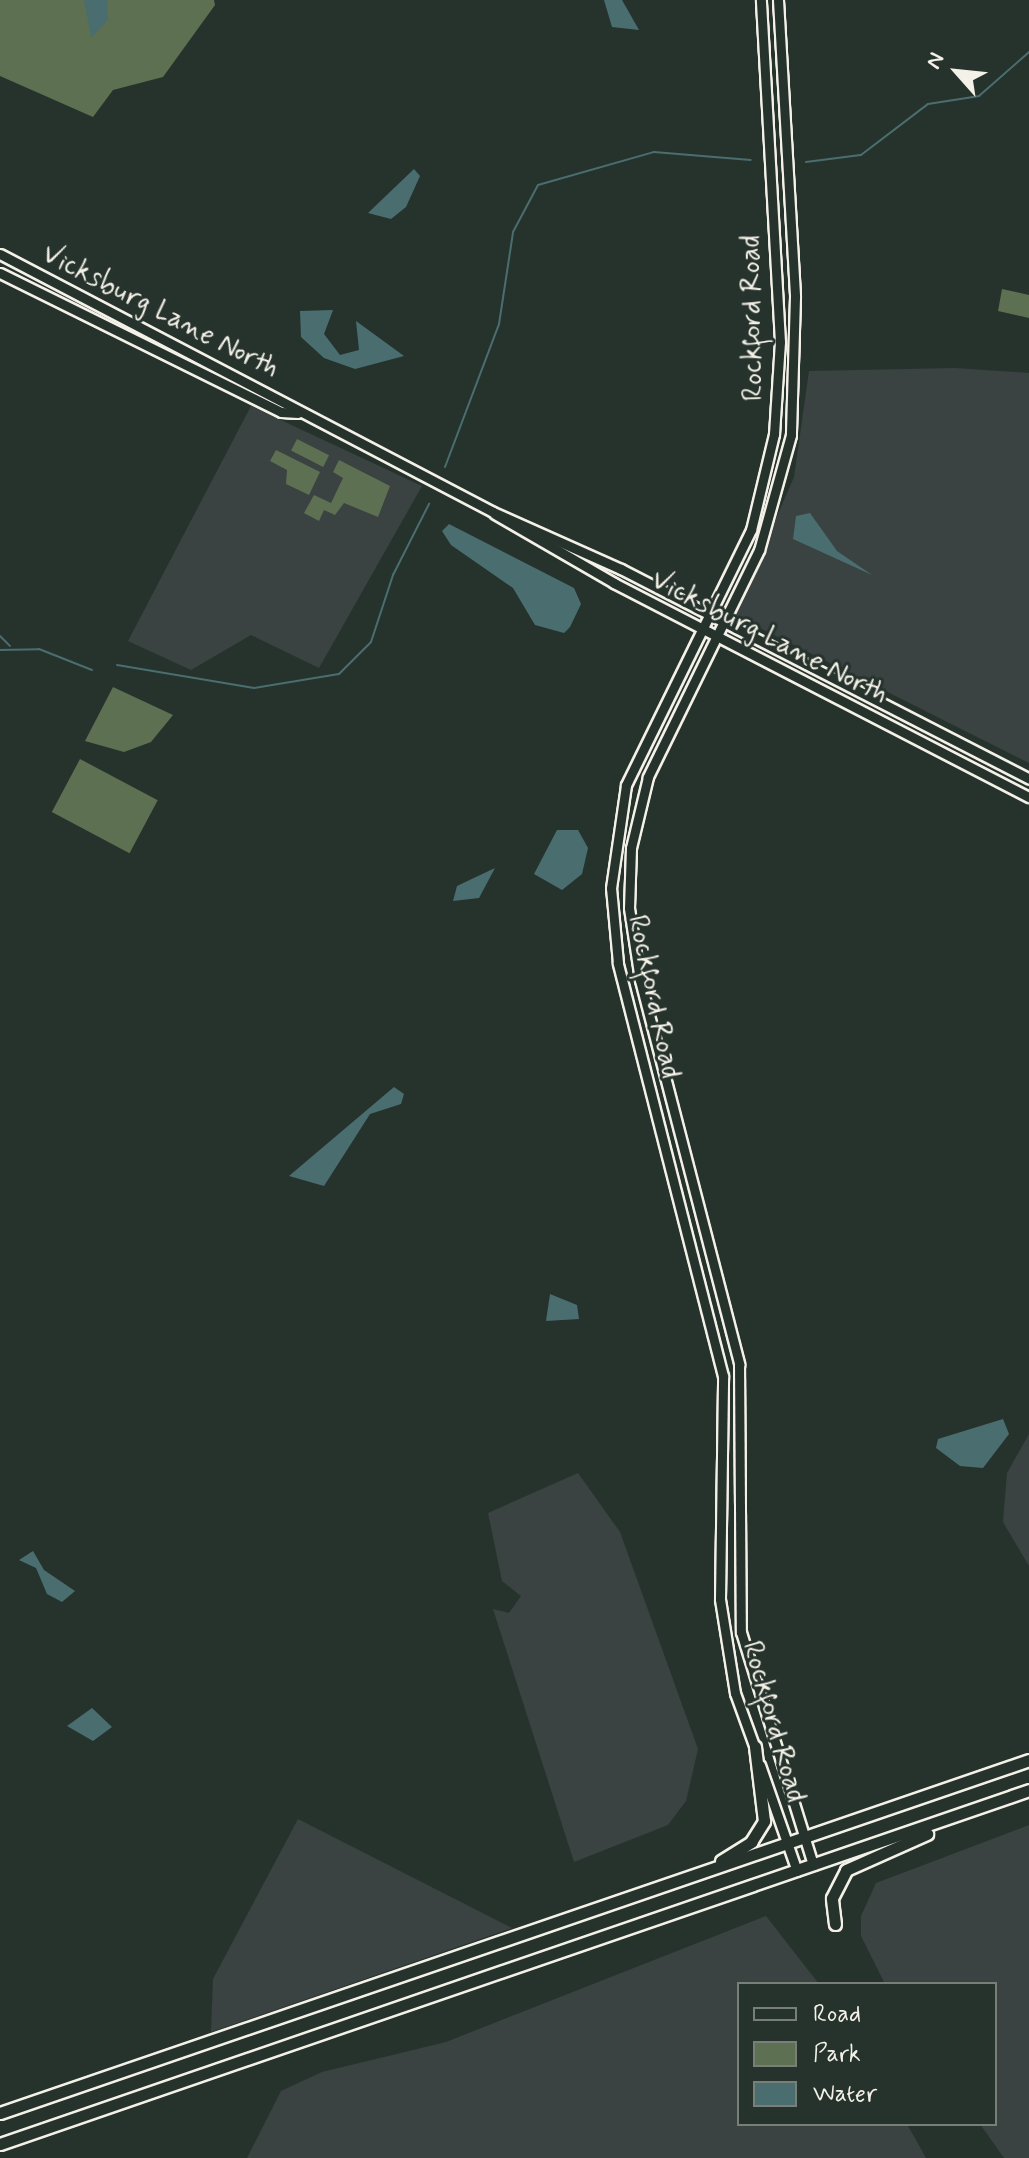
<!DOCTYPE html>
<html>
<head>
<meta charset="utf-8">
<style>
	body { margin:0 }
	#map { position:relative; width:1029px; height:2158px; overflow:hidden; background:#26332d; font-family:Mynerve,sans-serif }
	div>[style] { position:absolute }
	.built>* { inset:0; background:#3a4242 }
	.green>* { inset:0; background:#5e7052; transform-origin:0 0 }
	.water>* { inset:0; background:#4a6e6f }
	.stream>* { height:2px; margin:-1px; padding:0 1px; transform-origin:1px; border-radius:1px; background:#4a6e6f }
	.roads { filter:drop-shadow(2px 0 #f4f1e8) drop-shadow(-2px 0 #f4f1e8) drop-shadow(0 2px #f4f1e8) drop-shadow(0 -2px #f4f1e8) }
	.secondary>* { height:9px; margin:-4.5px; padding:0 4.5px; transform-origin:4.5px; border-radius:4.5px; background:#26332d }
	.primary>* { height:11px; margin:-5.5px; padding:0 5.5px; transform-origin:5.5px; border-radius:5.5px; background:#26332d }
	span { translate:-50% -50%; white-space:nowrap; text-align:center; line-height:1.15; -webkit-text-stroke:6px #26332d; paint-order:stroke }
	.street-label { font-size:28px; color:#f4f1e8 }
	.legend { position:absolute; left:737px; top:1982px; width:260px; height:144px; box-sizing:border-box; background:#26332d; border:2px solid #787f78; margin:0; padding:10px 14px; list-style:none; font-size:24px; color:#f4f1e8 }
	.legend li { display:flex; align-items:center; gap:16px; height:40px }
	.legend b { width:40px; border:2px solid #787f78 }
	.north { position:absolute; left:917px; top:32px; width:80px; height:80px; -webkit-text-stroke:6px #26332d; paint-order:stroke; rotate:297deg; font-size:22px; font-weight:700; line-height:32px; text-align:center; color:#f4f1e8 }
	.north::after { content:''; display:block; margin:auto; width:28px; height:36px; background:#f4f1e8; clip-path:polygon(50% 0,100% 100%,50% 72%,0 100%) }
</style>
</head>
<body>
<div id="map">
	<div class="built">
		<div style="clip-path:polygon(955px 368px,1029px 373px,1029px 763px,734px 615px,794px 477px,809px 371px)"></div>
		<div style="clip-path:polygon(251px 406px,422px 486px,319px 668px,251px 635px,191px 670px,128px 641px)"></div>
		<div style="clip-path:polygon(1029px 1434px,1029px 1566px,1003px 1522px,1007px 1473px)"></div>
		<div style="clip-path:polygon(578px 1473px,620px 1532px,698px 1749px,686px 1801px,668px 1825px,574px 1862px,493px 1609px,509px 1613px,521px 1596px,502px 1581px,488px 1513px)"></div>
		<div style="clip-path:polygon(298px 1819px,512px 1928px,211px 2032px,213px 1979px)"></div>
		<div style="clip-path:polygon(1029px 1825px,1029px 2158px,1004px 2158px,980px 2124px,995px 2124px,995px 1984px,885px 1984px,861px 1936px,861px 1916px,876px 1883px)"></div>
		<div style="clip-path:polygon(766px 1916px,819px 1984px,739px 1984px,739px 2124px,907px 2124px,926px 2158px,247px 2158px,281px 2091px,322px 2072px,446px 2042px)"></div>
	</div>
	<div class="green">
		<div style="clip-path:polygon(0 0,214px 0,215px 5px,163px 77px,113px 90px,93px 117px,0 76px)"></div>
		<div style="clip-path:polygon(1002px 289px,1029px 295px,1029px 318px,998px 311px)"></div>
		<div style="left:297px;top:439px;width:36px;height:13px;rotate:27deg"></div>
		<div style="clip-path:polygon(276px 450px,320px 472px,309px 495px,286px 484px,287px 470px,270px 461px)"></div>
		<div style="clip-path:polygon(339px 460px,390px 486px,378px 517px,344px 503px,335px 515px,324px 510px,319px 521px,304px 513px,314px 495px,331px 503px,343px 478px,333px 472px)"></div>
		<div style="clip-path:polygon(113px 687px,173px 715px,151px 742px,124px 752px,85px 741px)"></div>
		<div style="left:80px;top:759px;width:88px;height:60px;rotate:28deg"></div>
	</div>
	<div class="water">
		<div style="clip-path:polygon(84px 0,107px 0,108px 20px,91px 38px)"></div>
		<div style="clip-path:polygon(604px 0,622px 0,639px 30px,612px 27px)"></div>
		<div style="clip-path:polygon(414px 169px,420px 176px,406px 207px,391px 219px,368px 213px)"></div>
		<div style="clip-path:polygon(333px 310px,324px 334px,340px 355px,359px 350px,356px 321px,404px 356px,355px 369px,324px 358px,301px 337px,300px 311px)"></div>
		<div style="clip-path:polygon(810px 513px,837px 551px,872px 575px,793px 539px,796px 516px)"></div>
		<div style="clip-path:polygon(449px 524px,574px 588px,581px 604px,570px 627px,564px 633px,535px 625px,513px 588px,451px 545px,442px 531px)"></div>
		<div style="clip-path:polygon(557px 830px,578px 830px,588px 848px,582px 874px,562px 890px,534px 874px)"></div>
		<div style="clip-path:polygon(495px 868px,479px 898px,453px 901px,457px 886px)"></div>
		<div style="clip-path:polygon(394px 1087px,404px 1094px,401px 1104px,370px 1114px,324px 1186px,289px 1176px)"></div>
		<div style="clip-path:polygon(550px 1294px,577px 1305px,579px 1319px,546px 1321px)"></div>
		<div style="clip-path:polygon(1003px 1419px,1009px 1434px,983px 1468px,960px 1466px,936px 1448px,938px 1439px)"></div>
		<div style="clip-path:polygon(33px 1551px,44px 1570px,75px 1591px,62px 1602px,47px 1594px,36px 1568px,19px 1560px)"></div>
		<div style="clip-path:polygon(92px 1708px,112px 1727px,93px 1741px,67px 1726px)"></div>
	</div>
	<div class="stream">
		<div style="left:806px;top:162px;width:55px;rotate:-7.3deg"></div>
		<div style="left:861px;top:155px;width:84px;rotate:-37.3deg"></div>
		<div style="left:928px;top:104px;width:52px;rotate:-8.9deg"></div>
		<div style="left:979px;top:96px;width:67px;rotate:-41.3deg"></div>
		<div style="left:445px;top:467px;width:153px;rotate:-69.3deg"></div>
		<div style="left:499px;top:324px;width:93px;rotate:-81.3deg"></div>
		<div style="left:513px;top:232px;width:53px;rotate:-62deg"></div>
		<div style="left:538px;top:185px;width:121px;rotate:-15.9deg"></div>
		<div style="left:654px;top:152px;width:97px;rotate:4.7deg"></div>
		<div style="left:0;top:636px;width:14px;rotate:45deg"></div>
		<div style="left:0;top:650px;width:39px;rotate:-1deg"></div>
		<div style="left:39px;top:649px;width:57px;rotate:21.6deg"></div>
		<div style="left:117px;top:665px;width:139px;rotate:9.5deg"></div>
		<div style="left:254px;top:688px;width:86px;rotate:-9.4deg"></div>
		<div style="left:339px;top:674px;width:45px;rotate:-45deg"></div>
		<div style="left:371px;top:642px;width:71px;rotate:-71.8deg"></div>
		<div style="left:393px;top:575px;width:80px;rotate:-63.1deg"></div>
	</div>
	<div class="roads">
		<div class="secondary">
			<div style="left:778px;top:0;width:297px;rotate:86.7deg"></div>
			<div style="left:795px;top:297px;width:138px;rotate:91.7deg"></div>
			<div style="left:791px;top:435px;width:119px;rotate:105.5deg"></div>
			<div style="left:759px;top:550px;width:253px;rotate:116.1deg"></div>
			<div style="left:648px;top:777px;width:73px;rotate:103.5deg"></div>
			<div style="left:631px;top:848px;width:60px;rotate:91.9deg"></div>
			<div style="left:629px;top:908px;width:73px;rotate:81.3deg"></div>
			<div style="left:640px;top:980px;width:397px;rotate:75.5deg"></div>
			<div style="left:739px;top:1364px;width:268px;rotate:89.6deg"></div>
			<div style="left:741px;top:1632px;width:244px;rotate:72.8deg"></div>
			<div style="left:0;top:254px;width:556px;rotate:27.62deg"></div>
			<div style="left:493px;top:512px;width:140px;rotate:24deg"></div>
			<div style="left:621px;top:569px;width:459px;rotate:27.2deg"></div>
			<div style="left:0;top:273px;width:313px;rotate:26.3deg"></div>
			<div style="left:281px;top:412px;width:17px;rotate:3deg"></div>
			<div style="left:495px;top:514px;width:138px;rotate:30.1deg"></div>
			<div style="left:614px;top:583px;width:467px;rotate:27.3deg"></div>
			<div style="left:756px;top:1751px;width:62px;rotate:-109.9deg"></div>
			<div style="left:735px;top:1693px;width:95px;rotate:-99.1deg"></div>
			<div style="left:720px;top:1599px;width:223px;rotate:-89.2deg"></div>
			<div style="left:723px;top:1376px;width:426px;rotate:-104.3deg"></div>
			<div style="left:618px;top:963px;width:75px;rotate:-95.3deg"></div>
			<div style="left:611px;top:888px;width:104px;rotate:-81.7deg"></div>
			<div style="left:626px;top:785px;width:284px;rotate:-63.9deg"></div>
			<div style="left:751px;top:530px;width:99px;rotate:-76.5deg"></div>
			<div style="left:774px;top:434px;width:92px;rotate:-86.3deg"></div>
			<div style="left:780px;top:342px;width:343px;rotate:-93.2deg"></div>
			<div style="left:760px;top:1765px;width:112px;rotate:70.8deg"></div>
		</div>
		<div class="primary">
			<div style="left:721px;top:1861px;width:36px;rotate:-32deg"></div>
			<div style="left:751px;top:1842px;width:25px;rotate:-58deg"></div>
			<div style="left:764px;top:1821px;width:75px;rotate:-96.9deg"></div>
			<div style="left:835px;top:1924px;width:26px;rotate:-97deg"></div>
			<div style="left:832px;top:1898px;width:31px;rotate:-63deg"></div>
			<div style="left:846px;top:1870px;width:89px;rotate:-24deg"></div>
			<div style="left:0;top:2113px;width:1088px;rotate:-18.93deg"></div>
			<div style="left:0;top:2144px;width:1088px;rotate:-18.98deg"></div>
		</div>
	</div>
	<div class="street-label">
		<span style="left:160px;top:312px;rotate:27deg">Vicksburg Lane North</span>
		<span style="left:753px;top:318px;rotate:-91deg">Rockford Road</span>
		<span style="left:769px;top:638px;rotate:27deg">Vicksburg Lane North</span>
		<span style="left:653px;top:997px;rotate:78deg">Rockford Road</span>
		<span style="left:773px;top:1722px;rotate:74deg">Rockford Road</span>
	</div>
	<ul class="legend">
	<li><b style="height:10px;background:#26332d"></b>Road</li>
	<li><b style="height:22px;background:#5e7052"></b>Park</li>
	<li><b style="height:22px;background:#4a6e6f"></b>Water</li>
	</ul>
	<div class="north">N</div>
</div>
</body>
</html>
